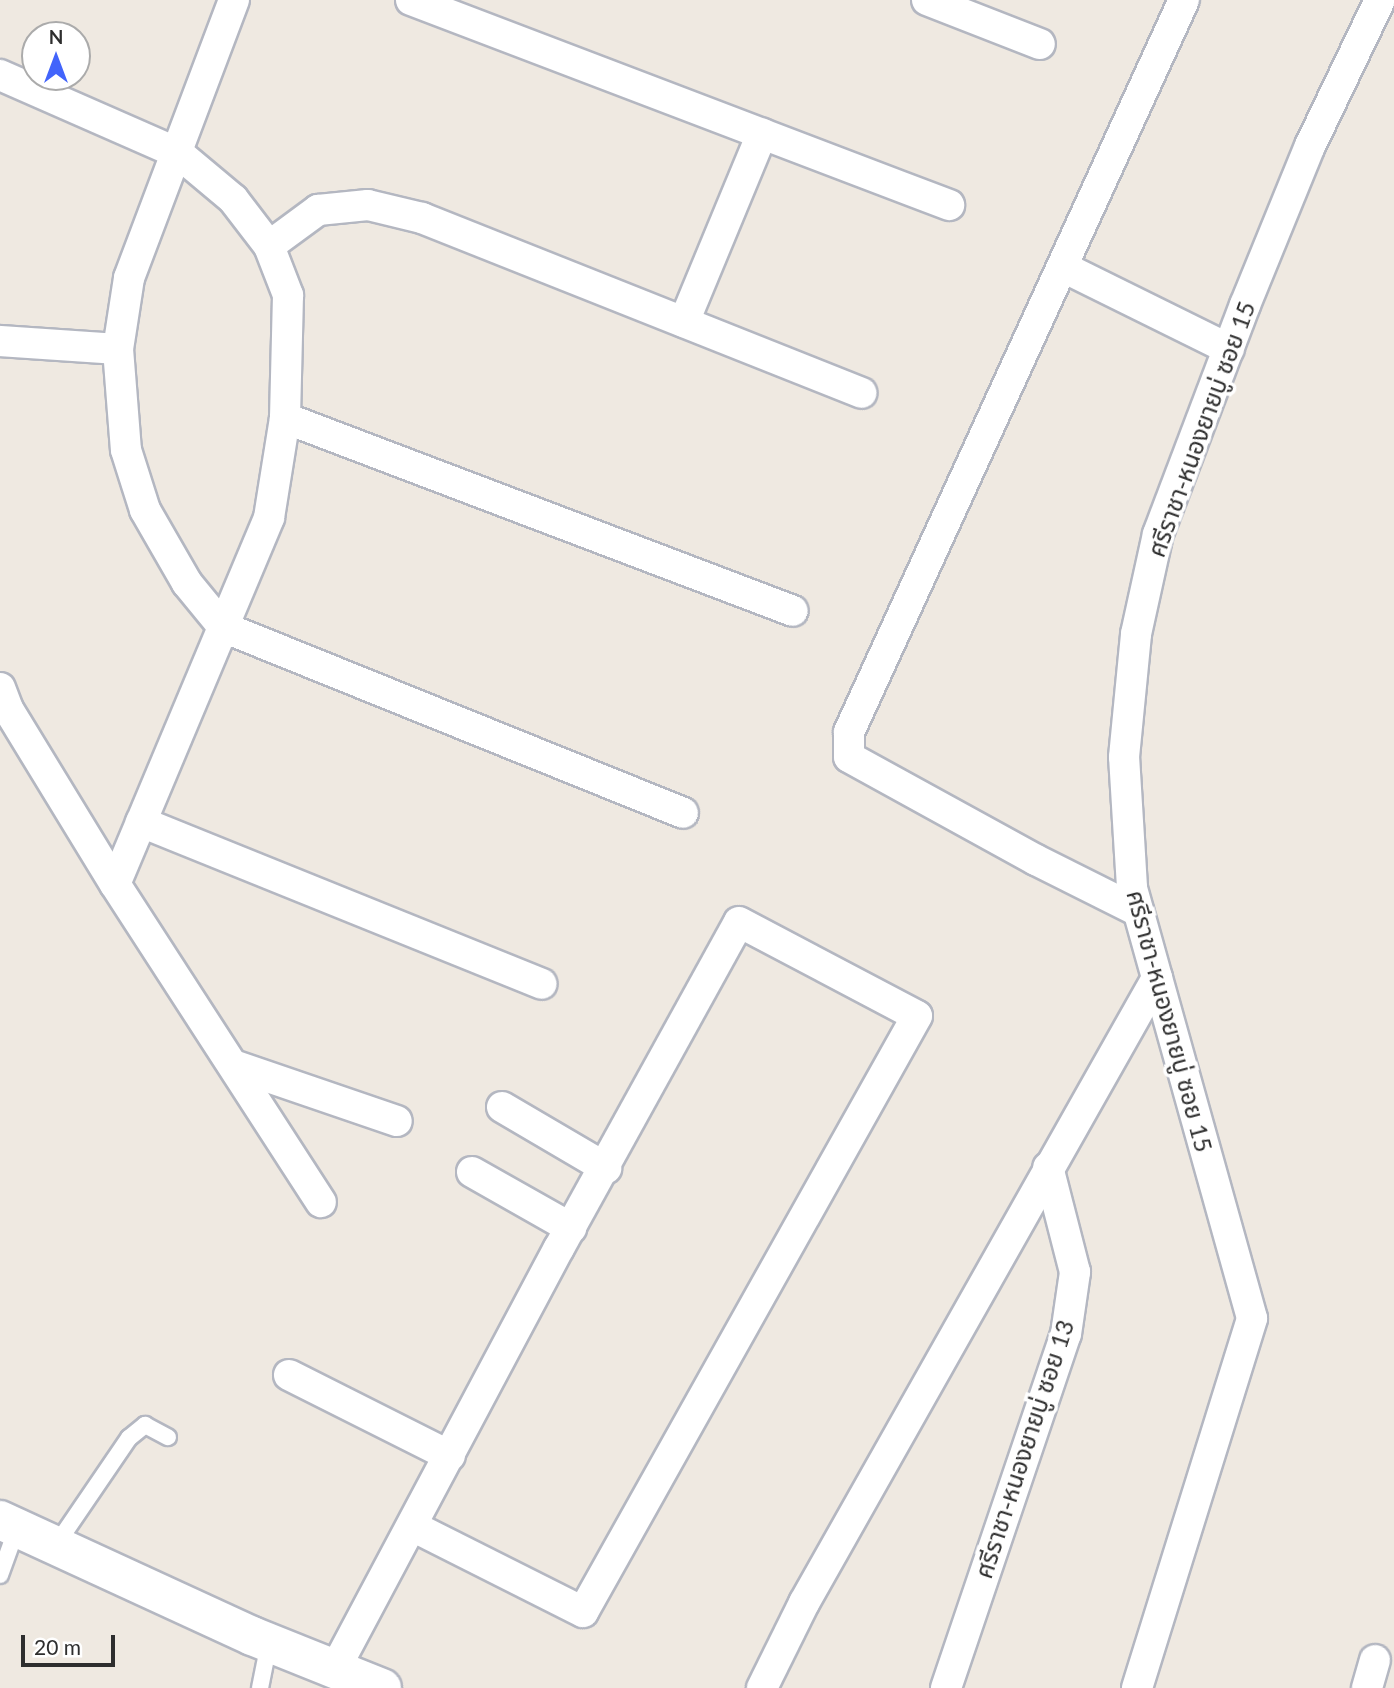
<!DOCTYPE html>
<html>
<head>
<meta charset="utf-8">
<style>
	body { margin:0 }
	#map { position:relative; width:1394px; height:1688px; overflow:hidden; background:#efe9e1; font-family:Lato,"Noto Sans Thai",sans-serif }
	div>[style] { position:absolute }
	.roads { filter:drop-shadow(2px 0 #b4b7c1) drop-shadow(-2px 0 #b4b7c1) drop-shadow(0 2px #b4b7c1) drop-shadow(0 -2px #b4b7c1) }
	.service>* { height:16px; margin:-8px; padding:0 8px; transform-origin:8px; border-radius:8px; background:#fff }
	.minor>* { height:30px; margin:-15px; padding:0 15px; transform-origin:15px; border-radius:15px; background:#fff }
	.secondary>* { height:38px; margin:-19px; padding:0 19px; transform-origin:19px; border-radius:19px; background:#fff }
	span { translate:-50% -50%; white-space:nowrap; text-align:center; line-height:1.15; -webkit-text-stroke:7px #fff; paint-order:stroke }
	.street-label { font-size:24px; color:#2e2e2e }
	.north { position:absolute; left:21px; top:21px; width:70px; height:70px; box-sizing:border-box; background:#fff; border:2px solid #ababab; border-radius:50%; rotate:0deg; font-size:19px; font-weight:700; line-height:28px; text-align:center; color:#2e2e2e }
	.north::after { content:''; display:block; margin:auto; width:24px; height:32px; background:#4264fb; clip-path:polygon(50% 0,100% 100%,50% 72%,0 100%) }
	.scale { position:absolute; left:21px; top:1635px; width:94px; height:32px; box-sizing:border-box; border:4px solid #2e2e2e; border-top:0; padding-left:9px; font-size:21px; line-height:24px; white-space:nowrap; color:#2e2e2e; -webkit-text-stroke:5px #fff; paint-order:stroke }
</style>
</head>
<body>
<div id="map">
	<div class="roads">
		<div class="service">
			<div style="left:56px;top:1545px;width:130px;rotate:-55.7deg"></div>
			<div style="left:129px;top:1438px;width:21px;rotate:-39deg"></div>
			<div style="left:145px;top:1425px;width:26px;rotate:28deg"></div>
			<div style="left:0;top:1575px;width:50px;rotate:-70.1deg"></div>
			<div style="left:260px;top:1688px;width:46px;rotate:-78.7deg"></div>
		</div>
		<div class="minor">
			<div style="left:234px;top:0;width:297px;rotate:110.7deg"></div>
			<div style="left:129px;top:278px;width:72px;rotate:98.8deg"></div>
			<div style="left:118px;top:349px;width:101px;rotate:85.5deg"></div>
			<div style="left:126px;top:450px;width:63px;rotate:72.4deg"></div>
			<div style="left:145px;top:510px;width:84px;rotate:60.1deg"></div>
			<div style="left:187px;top:583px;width:57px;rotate:50.7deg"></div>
			<div style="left:223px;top:627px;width:496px;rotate:22deg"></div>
			<div style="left:411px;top:0;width:576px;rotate:20.86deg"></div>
			<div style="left:927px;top:0;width:121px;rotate:21.3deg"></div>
			<div style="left:0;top:75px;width:194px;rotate:23.7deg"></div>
			<div style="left:178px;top:153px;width:72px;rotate:39.9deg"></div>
			<div style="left:233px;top:199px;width:59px;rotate:52.5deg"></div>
			<div style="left:269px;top:246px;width:53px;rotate:68.8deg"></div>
			<div style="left:288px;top:295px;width:123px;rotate:91.4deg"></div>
			<div style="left:285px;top:418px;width:101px;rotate:99.1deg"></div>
			<div style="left:269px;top:518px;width:397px;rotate:112.8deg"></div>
			<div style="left:269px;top:246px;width:61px;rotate:-36.3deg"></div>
			<div style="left:318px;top:210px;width:50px;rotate:-5.7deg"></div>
			<div style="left:368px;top:205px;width:56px;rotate:13.5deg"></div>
			<div style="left:422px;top:218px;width:473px;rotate:21.7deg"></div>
			<div style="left:1063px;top:267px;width:185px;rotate:26.3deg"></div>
			<div style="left:684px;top:322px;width:204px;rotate:-67.5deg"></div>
			<div style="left:0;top:341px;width:118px;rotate:3.9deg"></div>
			<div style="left:285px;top:418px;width:543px;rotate:20.8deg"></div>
			<div style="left:0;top:688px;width:22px;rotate:69deg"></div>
			<div style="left:8px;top:709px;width:205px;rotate:58.6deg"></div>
			<div style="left:115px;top:884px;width:379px;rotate:57.1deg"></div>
			<div style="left:141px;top:822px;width:432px;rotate:22deg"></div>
			<div style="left:1138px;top:911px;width:114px;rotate:-153.4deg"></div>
			<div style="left:1036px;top:860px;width:213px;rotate:-151.2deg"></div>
			<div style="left:849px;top:757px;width:25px;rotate:-90deg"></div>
			<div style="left:849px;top:732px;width:805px;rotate:-65.41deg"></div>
			<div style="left:233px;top:1065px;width:173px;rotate:18.9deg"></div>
			<div style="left:502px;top:1107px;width:121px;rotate:30.4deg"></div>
			<div style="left:472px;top:1172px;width:114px;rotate:29.5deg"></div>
			<div style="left:289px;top:1375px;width:180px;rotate:26.7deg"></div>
			<div style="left:335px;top:1669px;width:477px;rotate:-62deg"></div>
			<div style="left:559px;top:1248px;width:372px;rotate:-61.1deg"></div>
			<div style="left:739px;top:922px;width:201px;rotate:27.8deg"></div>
			<div style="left:917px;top:1016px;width:683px;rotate:119.27deg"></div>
			<div style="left:583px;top:1612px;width:191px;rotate:-153.3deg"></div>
			<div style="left:762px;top:1688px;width:95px;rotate:-63.7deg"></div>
			<div style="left:804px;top:1603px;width:718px;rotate:-60.54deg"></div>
			<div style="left:946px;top:1688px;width:374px;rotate:-71.3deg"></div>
			<div style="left:1066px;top:1334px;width:63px;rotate:-81.7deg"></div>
			<div style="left:1075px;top:1272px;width:108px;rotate:-104.4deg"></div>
			<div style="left:1137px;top:1688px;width:387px;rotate:-72.7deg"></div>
			<div style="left:1252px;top:1318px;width:447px;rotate:-105.6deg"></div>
			<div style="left:1132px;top:887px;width:130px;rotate:-93.5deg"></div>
			<div style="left:1124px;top:757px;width:124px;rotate:-84.4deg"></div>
			<div style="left:1136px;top:634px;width:102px;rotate:-77.6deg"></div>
			<div style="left:1158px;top:534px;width:245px;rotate:-69.2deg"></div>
			<div style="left:1245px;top:305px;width:172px;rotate:-67.8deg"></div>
			<div style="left:1310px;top:146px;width:162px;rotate:-64.4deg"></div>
			<div style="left:1367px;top:1688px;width:29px;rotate:-74deg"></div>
		</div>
		<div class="secondary">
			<div style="left:0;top:1520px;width:277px;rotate:24.7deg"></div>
			<div style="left:252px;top:1636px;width:140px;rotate:21.8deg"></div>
		</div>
	</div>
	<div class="street-label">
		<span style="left:1201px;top:429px;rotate:-70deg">ศรีราชา-หนองยายบู่ ซอย 15</span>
		<span style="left:1170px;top:1021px;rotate:75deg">ศรีราชา-หนองยายบู่ ซอย 15</span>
		<span style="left:1024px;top:1449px;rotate:-72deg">ศรีราชา-หนองยายบู่ ซอย 13</span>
	</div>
	<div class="north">N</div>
	<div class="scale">20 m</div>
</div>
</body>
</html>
